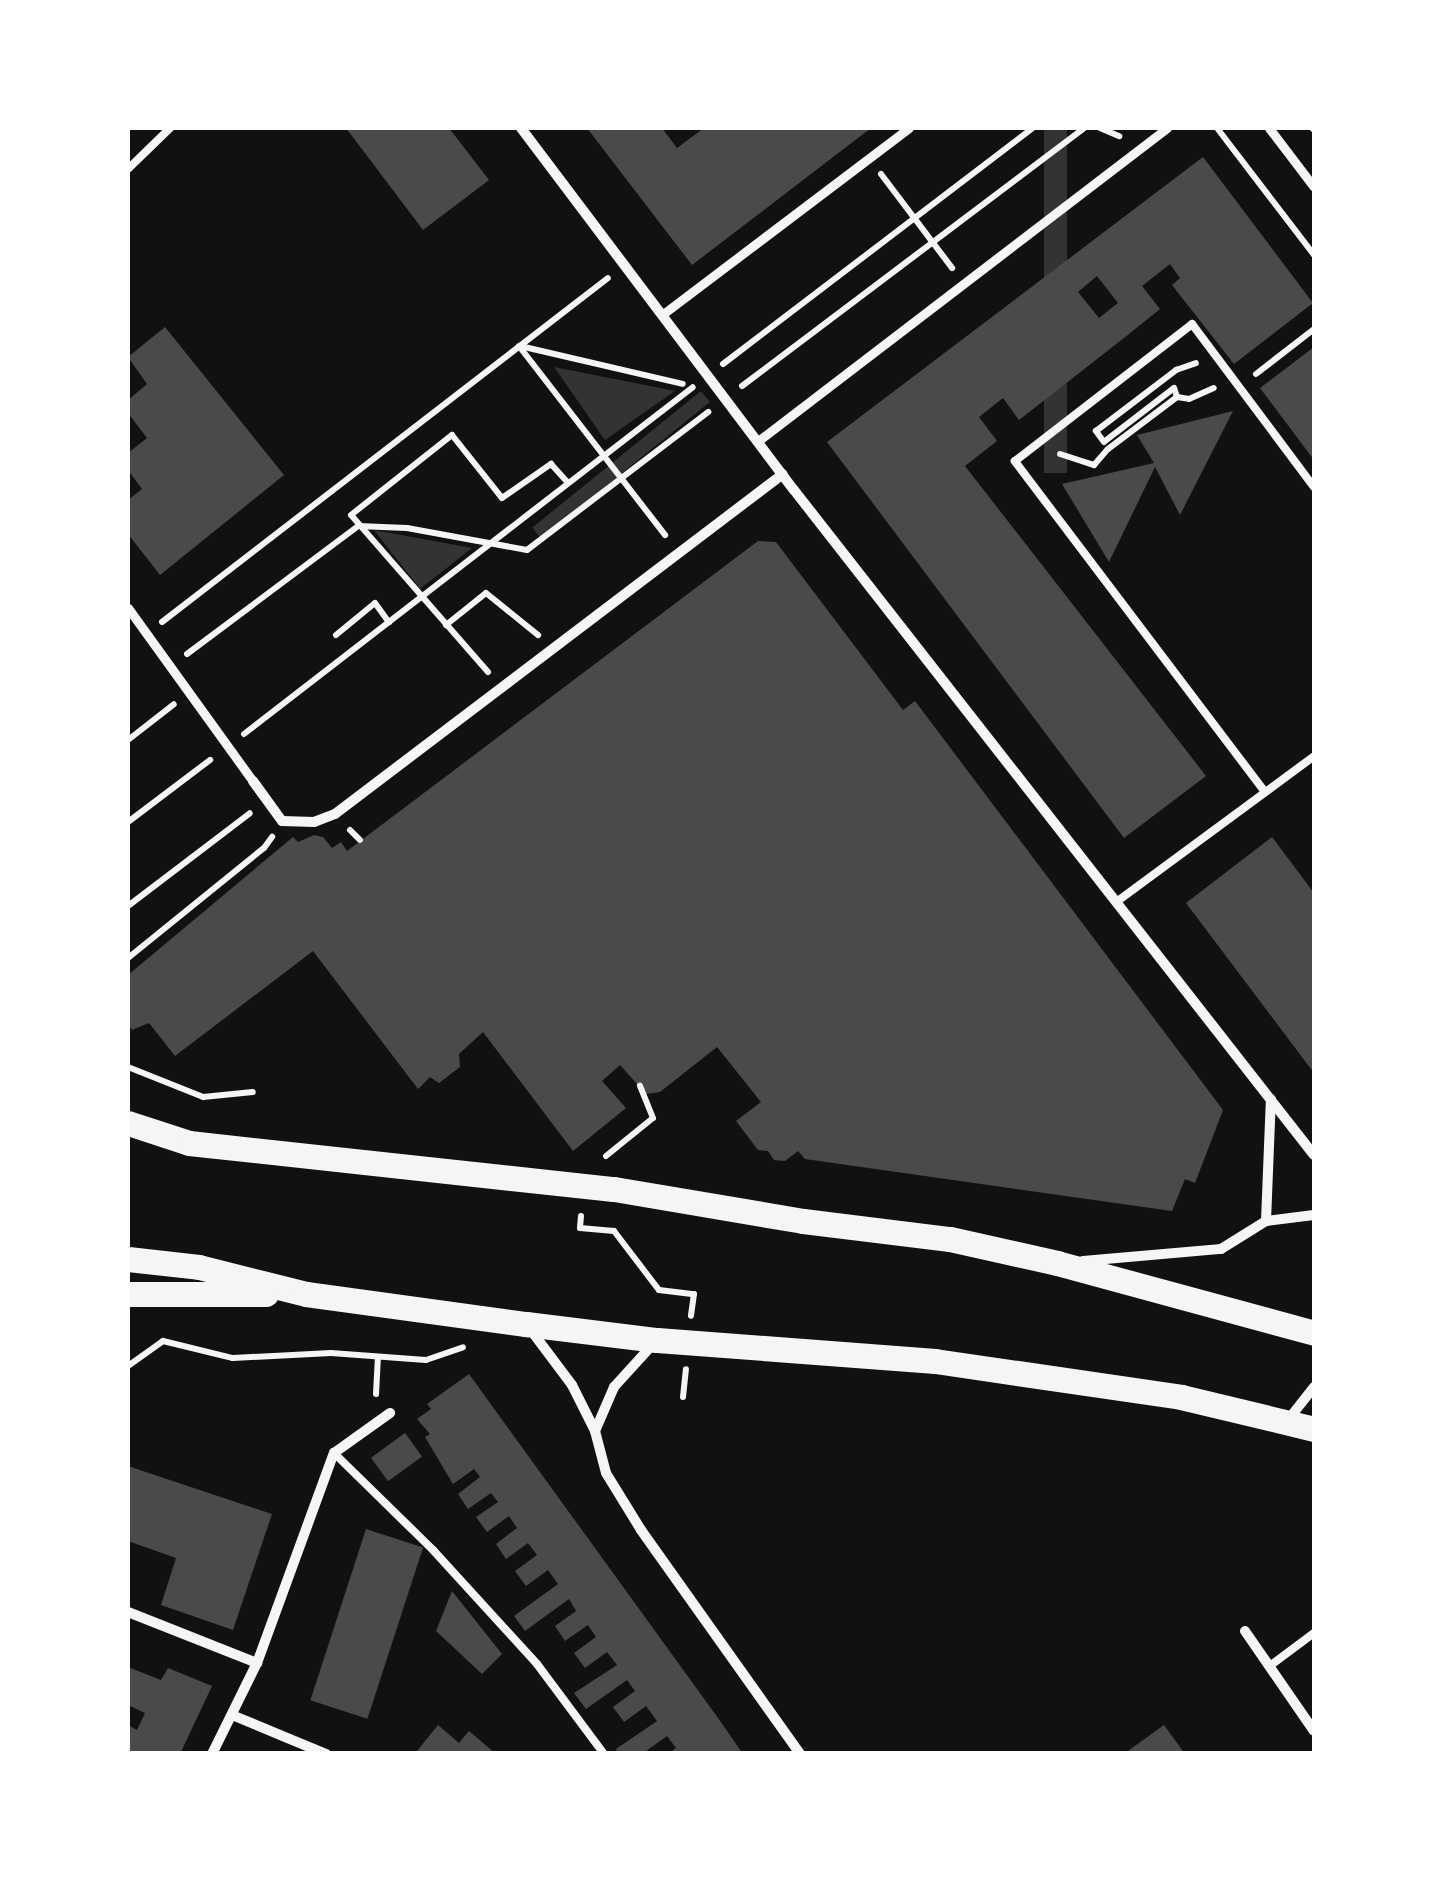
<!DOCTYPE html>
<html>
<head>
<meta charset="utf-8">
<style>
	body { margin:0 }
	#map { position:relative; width:1442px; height:1881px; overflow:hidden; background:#111; font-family:Ubuntu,sans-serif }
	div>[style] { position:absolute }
	.water>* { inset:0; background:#333; transform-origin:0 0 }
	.building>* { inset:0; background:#4a4a4a; transform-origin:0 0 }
	.path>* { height:6px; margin:-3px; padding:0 3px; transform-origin:3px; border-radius:3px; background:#f5f5f5 }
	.service>* { height:8px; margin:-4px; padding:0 4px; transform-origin:4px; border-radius:4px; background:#f5f5f5 }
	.pedestrian>* { height:9px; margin:-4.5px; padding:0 4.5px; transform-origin:4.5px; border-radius:4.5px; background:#f5f5f5 }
	.minor>* { height:10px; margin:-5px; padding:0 5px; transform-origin:5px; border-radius:5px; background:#f5f5f5 }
	.primary>* { height:25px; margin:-12.5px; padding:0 12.5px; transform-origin:12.5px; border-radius:12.5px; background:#f5f5f5 }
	span { translate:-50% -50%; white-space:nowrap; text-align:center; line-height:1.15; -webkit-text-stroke:9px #fff; paint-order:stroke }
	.frame { position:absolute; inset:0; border:130px solid #fff; pointer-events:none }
</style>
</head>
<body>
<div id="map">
	<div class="water">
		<div style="left:1044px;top:128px;width:23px;height:345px"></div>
		<div style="clip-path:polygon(554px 367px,675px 391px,605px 440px)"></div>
		<div style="left:701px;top:391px;width:14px;height:217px;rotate:51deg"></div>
		<div style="clip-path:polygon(374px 530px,472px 548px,420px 589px)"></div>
	</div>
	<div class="building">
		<div style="clip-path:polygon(346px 128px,449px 128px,489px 180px,423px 230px)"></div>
		<div style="clip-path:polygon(587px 128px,662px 128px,677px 148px,704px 128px,871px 128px,692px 265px)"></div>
		<div style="clip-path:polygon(evenodd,1203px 157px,1313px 303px,1234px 364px,1172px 285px,1180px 278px,1170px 264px,1142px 286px,1160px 309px,1129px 334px,1019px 420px,1003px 398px,979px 417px,997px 441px,965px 466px,1206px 776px,1124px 838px,827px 442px,1203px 157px,1097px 276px,1118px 303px,1099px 318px,1078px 292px,1097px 276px)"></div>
		<div style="clip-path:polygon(165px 327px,284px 475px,160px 575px,128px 534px,128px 500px,142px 489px,128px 470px,128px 453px,147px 438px,128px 413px,128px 400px,147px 384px,128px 357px)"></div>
		<div style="clip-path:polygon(1314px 347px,1314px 460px,1260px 388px)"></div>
		<div style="clip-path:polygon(1233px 411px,1180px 515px,1155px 467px,1109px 562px,1062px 484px,1154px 463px,1137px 435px)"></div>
		<div style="clip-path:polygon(758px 541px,776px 542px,903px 710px,915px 701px,1223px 1110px,1195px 1183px,1185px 1179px,1172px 1211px,805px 1159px,798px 1151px,785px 1161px,774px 1160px,768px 1151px,758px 1150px,736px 1121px,761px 1102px,717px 1047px,660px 1092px,646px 1094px,620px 1065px,602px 1081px,626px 1108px,573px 1151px,483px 1032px,459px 1054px,460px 1067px,439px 1083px,430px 1077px,418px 1089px,313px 951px,175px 1056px,149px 1023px,132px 1030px,128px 1024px,128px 975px,293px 837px,298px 842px,314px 835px,323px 837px,332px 848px,341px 842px,347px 851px)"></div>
		<div style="clip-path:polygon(1272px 837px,1314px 893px,1314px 1073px,1186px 903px)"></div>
		<div style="clip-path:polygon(469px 1374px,718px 1718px,743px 1754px,668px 1754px,676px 1748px,667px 1736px,642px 1754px,619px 1754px,616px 1749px,657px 1721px,646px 1706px,624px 1722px,613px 1707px,635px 1691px,627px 1680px,586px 1709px,574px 1693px,617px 1665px,607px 1652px,585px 1668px,574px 1653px,596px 1637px,588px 1625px,565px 1641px,555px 1626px,576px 1611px,569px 1599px,525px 1631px,514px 1616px,558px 1584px,548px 1570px,526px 1586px,515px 1571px,537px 1555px,528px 1543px,506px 1559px,496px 1544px,517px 1528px,509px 1516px,487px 1532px,476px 1517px,498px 1502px,491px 1493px,468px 1509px,458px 1494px,480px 1477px,474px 1469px,453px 1484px,425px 1437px,430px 1434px,417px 1419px,431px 1409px,427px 1404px)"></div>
		<div style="left:405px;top:1433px;width:29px;height:42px;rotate:54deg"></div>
		<div style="clip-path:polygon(128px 1466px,272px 1514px,233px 1630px,161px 1605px,176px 1558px,128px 1541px)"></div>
		<div style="left:366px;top:1529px;width:60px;height:180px;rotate:18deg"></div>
		<div style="clip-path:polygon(452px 1591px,502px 1654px,482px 1674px,436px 1631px)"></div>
		<div style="clip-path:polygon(128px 1667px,161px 1680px,168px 1668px,212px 1686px,180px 1754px,128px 1754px,128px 1725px,137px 1730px,145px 1713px,128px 1705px)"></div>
		<div style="clip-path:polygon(438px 1725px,459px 1743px,469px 1731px,496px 1754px,420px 1754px,417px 1751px)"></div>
		<div style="clip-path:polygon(1164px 1725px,1185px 1754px,1124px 1754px,1139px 1743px)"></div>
	</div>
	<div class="path">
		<div style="left:1100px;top:128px;width:21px;rotate:23deg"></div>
		<div style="left:1217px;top:128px;width:160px;rotate:52.6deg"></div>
		<div style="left:1312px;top:128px;width:3px;rotate:45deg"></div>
		<div style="left:881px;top:174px;width:118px;rotate:52.9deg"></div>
		<div style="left:519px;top:346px;width:239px;rotate:52.3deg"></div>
		<div style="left:520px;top:346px;width:167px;rotate:13.1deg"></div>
		<div style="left:723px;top:364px;width:390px;rotate:-37.3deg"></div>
		<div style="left:1256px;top:374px;width:73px;rotate:-37.8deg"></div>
		<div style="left:742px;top:386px;width:428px;rotate:-37deg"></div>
		<div style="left:1177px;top:397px;width:9px;rotate:-108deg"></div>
		<div style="left:1174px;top:388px;width:88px;rotate:142.4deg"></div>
		<div style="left:1104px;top:442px;width:14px;rotate:-126deg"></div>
		<div style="left:1096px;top:431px;width:101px;rotate:-37.3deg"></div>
		<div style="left:1176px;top:370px;width:21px;rotate:-19deg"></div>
		<div style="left:1060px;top:454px;width:36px;rotate:18deg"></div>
		<div style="left:1094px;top:465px;width:21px;rotate:-49deg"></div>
		<div style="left:1108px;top:449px;width:86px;rotate:-37deg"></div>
		<div style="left:1177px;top:397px;width:12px;rotate:9deg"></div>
		<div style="left:1189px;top:399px;width:27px;rotate:-24deg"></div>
		<div style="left:162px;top:622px;width:563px;rotate:-37.64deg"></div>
		<div style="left:446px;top:625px;width:51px;rotate:-38.7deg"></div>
		<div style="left:486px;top:593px;width:67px;rotate:38.9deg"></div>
		<div style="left:336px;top:635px;width:50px;rotate:-39.4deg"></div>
		<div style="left:375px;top:603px;width:24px;rotate:54deg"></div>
		<div style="left:187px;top:654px;width:214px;rotate:-36.8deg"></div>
		<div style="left:358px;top:526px;width:49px;rotate:2.3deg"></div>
		<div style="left:407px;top:528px;width:122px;rotate:10.4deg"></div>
		<div style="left:527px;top:550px;width:228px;rotate:-37.3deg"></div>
		<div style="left:488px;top:672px;width:208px;rotate:-131.1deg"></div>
		<div style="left:351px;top:515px;width:129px;rotate:-38.4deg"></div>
		<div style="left:452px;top:435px;width:80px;rotate:51.6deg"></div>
		<div style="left:502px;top:498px;width:60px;rotate:-34.8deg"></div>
		<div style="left:551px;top:464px;width:25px;rotate:48deg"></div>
		<div style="left:244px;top:734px;width:567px;rotate:-37.7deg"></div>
		<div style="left:128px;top:740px;width:58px;rotate:-38deg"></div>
		<div style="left:128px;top:822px;width:103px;rotate:-37.1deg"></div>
		<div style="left:350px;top:830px;width:14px;rotate:45deg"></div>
		<div style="left:128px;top:906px;width:153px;rotate:-37.3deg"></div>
		<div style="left:128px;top:958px;width:175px;rotate:-39deg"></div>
		<div style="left:264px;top:848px;width:14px;rotate:-54deg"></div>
		<div style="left:128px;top:1067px;width:81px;rotate:21.8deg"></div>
		<div style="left:203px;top:1097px;width:50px;rotate:-5.7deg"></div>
		<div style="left:606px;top:1156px;width:60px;rotate:-39deg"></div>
		<div style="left:653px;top:1118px;width:35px;rotate:-112deg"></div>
		<div style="left:581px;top:1216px;width:12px;rotate:95deg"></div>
		<div style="left:580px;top:1228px;width:34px;rotate:5deg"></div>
		<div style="left:614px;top:1231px;width:74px;rotate:52.7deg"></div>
		<div style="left:659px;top:1290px;width:35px;rotate:7deg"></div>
		<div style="left:694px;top:1294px;width:22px;rotate:98deg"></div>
		<div style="left:128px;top:1366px;width:43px;rotate:-35.5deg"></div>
		<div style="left:163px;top:1341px;width:72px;rotate:13.7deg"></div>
		<div style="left:233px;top:1358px;width:98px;rotate:-2.9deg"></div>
		<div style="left:331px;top:1353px;width:95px;rotate:4.2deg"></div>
		<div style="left:426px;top:1360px;width:39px;rotate:-19deg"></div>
		<div style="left:376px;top:1394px;width:37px;rotate:-87deg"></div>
		<div style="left:683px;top:1397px;width:28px;rotate:-84deg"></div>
	</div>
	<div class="service">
		<div style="left:128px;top:169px;width:59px;rotate:-44.3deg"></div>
		<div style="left:1265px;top:792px;width:415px;rotate:-127.1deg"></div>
		<div style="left:1015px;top:461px;width:224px;rotate:-37.7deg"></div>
		<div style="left:1192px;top:324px;width:204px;rotate:53.2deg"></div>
		<div style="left:1119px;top:900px;width:242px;rotate:-36.4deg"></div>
		<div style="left:334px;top:1453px;width:139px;rotate:44.4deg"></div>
		<div style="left:433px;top:1550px;width:154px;rotate:47.6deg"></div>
		<div style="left:537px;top:1664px;width:112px;rotate:53.3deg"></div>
		<div style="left:1271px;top:1665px;width:54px;rotate:-36.7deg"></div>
	</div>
	<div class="pedestrian">
		<div style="left:1269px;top:128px;width:74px;rotate:52.7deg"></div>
		<div style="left:663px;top:314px;width:308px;rotate:-37.1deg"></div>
		<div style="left:758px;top:441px;width:515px;rotate:-37.43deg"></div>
		<div style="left:128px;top:608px;width:213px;rotate:54.2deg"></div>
	</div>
	<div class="minor">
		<div style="left:521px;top:128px;width:453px;rotate:53deg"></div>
		<div style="left:794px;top:490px;width:844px;rotate:51.98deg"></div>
		<div style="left:253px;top:781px;width:49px;rotate:54.1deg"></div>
		<div style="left:282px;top:821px;width:32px;rotate:2deg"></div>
		<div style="left:314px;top:822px;width:22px;rotate:-21deg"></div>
		<div style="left:335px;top:814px;width:562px;rotate:-37.2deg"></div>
		<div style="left:1266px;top:1221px;width:122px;rotate:-87.7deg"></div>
		<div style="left:1083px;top:1261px;width:139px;rotate:-5deg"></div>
		<div style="left:1221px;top:1249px;width:53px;rotate:-31.9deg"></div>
		<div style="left:1266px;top:1221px;width:48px;rotate:-7.1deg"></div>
		<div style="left:530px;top:1329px;width:70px;rotate:53.1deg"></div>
		<div style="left:572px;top:1385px;width:51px;rotate:63.4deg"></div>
		<div style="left:595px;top:1431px;width:43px;rotate:75.3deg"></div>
		<div style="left:606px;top:1473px;width:67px;rotate:58.4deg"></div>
		<div style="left:641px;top:1530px;width:275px;rotate:54.6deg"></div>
		<div style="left:1288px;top:1420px;width:42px;rotate:-51.8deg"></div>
		<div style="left:595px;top:1431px;width:48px;rotate:-66.6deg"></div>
		<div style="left:614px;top:1387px;width:61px;rotate:-47.7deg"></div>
		<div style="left:128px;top:1612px;width:139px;rotate:21.6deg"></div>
		<div style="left:1245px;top:1631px;width:121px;rotate:55.4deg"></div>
		<div style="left:232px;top:1715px;width:102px;rotate:22.5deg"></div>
		<div style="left:212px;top:1754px;width:102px;rotate:-63.7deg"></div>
		<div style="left:257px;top:1663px;width:224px;rotate:-69.9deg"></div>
		<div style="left:334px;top:1453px;width:69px;rotate:-35.5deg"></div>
	</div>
	<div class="primary">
		<div style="left:128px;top:1123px;width:64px;rotate:18.2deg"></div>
		<div style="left:189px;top:1143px;width:427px;rotate:6.2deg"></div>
		<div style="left:614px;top:1189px;width:192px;rotate:9.6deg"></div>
		<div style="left:803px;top:1221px;width:148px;rotate:7deg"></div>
		<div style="left:950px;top:1239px;width:110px;rotate:12.6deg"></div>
		<div style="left:1057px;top:1263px;width:266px;rotate:15.2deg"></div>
		<div style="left:128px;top:1259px;width:71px;rotate:6.4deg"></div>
		<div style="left:199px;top:1267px;width:110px;rotate:14.2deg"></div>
		<div style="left:306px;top:1294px;width:222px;rotate:7.8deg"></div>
		<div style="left:526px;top:1324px;width:132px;rotate:7deg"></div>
		<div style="left:657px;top:1340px;width:279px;rotate:4.3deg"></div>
		<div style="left:935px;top:1361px;width:249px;rotate:8.3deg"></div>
		<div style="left:1181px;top:1397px;width:137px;rotate:13.5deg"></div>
		<div style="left:128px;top:1294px;width:138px"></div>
	</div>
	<div class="frame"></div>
</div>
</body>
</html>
